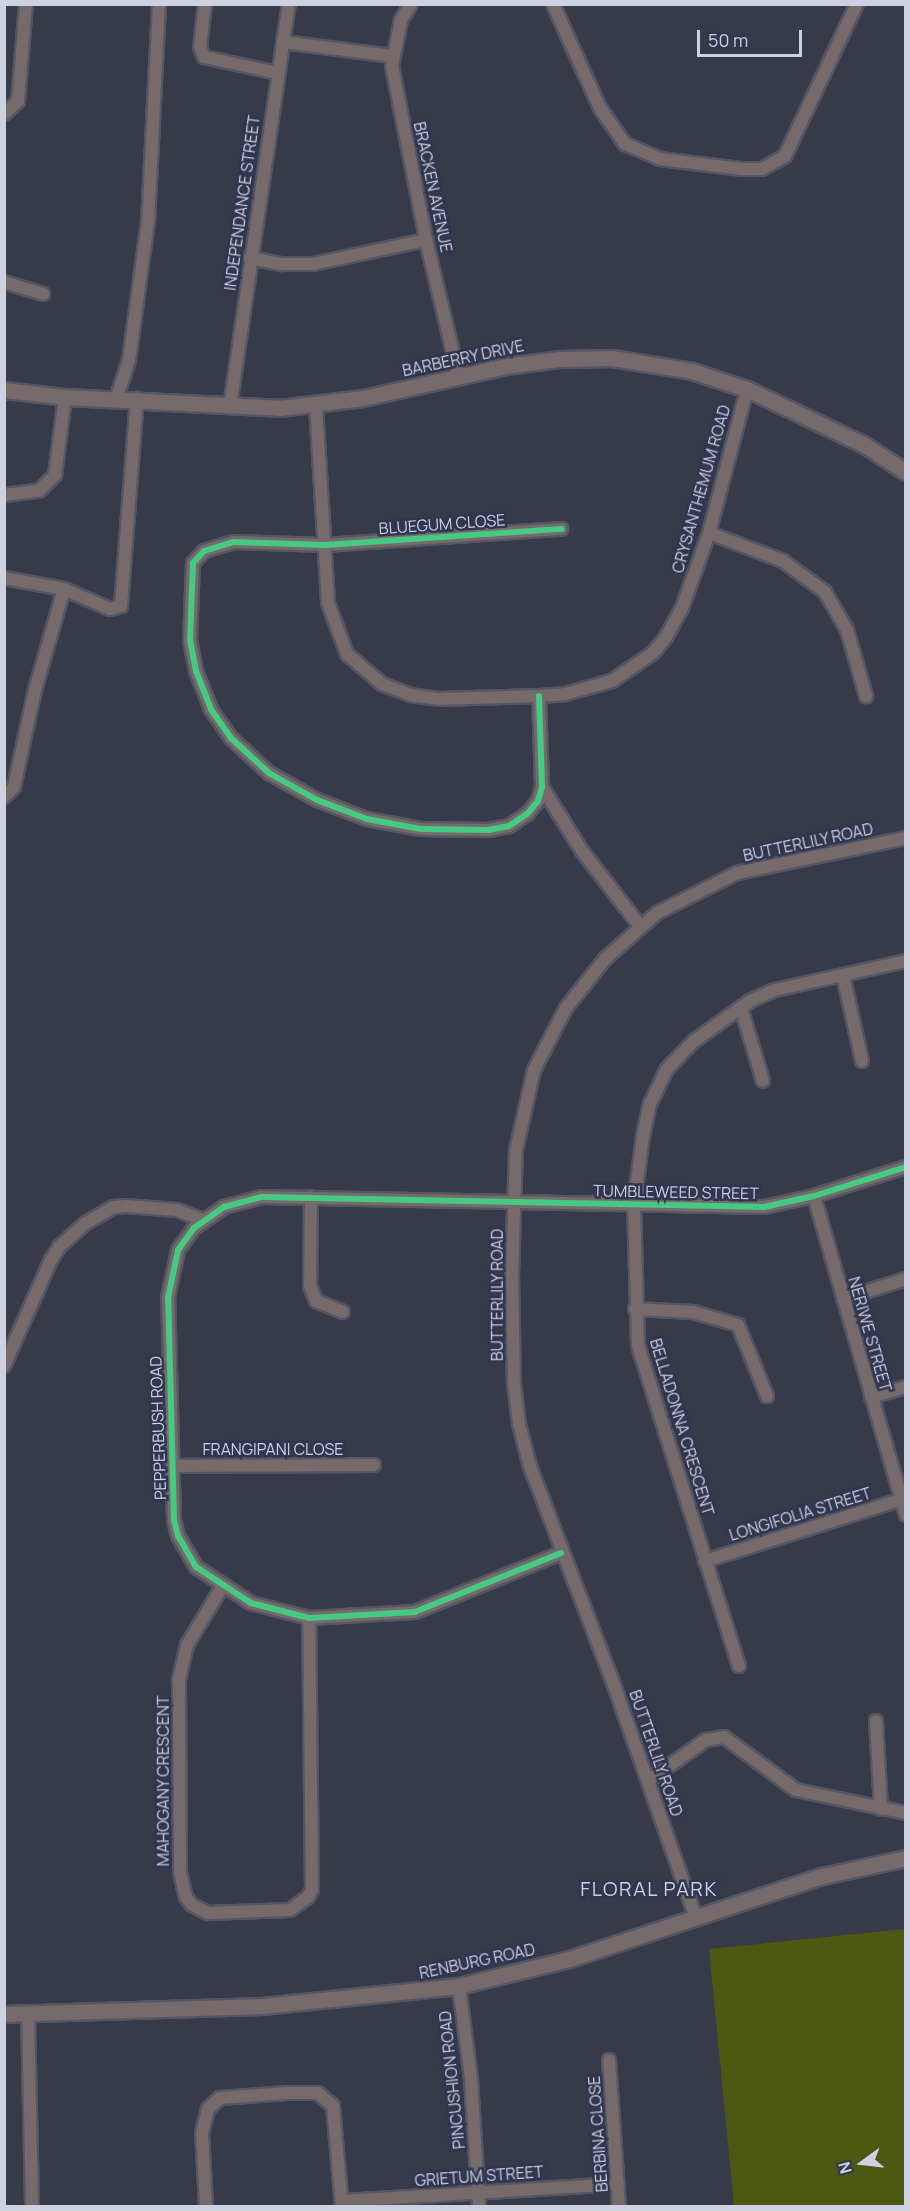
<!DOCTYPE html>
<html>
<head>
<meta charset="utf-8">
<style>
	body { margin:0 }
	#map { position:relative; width:910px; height:2211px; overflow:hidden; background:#373a49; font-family:Manrope,sans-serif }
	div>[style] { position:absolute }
	.green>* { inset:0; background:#4d5913 }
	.roads { filter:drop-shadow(2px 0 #545663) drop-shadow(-2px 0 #545663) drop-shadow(0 2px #545663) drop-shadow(0 -2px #545663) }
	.minor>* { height:12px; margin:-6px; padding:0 6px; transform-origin:6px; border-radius:6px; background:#766a6b }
	.tertiary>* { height:15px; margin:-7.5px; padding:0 7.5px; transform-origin:7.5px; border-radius:7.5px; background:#766a6b }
	.cycleway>* { height:6px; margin:-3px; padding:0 3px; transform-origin:3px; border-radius:3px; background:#46c982 }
	span { translate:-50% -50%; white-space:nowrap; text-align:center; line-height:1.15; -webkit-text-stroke:5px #303550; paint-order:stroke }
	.street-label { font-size:16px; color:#cdd1e2 }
	.quarter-label { font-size:20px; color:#cdd1e2; letter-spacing:1.5px }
	.frame { position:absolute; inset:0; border:6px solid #cdd1e2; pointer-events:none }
	.north { position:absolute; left:832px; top:2133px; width:60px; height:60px; -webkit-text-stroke:4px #303550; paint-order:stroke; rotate:255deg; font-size:16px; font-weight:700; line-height:24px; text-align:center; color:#cdd1e2 }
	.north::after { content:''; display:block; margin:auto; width:21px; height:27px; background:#cdd1e2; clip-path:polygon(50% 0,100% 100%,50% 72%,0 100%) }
	.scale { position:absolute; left:697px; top:30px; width:105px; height:27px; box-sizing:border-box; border:3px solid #cdd1e2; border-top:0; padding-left:8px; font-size:18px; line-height:21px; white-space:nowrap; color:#cdd1e2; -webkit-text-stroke:4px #303550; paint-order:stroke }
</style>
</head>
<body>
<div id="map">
	<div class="green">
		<div style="clip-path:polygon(905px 1929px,905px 2206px,734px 2206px,709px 1949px)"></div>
	</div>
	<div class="roads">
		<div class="minor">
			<div style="left:205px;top:4px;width:43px;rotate:96.6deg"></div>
			<div style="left:200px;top:47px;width:11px;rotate:68deg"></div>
			<div style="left:204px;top:57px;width:76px;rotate:12.2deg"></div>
			<div style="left:411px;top:4px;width:19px;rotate:122deg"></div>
			<div style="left:401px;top:20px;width:47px;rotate:101.1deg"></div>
			<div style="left:392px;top:66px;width:177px;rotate:78.9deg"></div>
			<div style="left:426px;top:240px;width:141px;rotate:76.5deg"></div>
			<div style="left:553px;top:4px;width:114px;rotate:65.7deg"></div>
			<div style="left:600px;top:108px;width:44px;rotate:55.2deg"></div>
			<div style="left:625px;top:144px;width:38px;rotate:23deg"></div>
			<div style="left:660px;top:159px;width:83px;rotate:7deg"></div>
			<div style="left:742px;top:169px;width:20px"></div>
			<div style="left:762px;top:169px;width:26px;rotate:-29deg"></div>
			<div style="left:785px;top:156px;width:168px;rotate:-64.7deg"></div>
			<div style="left:283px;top:42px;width:110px;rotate:7.3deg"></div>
			<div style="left:4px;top:114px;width:19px;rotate:-43deg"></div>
			<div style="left:18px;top:101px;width:97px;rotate:-85.3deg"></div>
			<div style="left:250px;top:258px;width:33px;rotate:11deg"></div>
			<div style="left:282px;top:264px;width:31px"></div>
			<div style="left:313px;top:264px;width:116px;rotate:-12deg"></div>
			<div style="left:4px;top:282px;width:41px;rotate:17.1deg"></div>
			<div style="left:117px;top:397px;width:39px;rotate:-72deg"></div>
			<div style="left:129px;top:360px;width:139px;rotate:-82.2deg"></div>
			<div style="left:148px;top:222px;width:218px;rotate:-87.1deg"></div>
			<div style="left:316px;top:406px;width:197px;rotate:86.5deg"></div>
			<div style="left:328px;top:603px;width:54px;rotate:69.6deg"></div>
			<div style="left:347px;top:654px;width:46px;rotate:40.6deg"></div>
			<div style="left:382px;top:684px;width:30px;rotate:21deg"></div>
			<div style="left:410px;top:695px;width:28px;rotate:8deg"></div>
			<div style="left:438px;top:699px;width:101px;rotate:-1.7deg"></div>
			<div style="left:539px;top:696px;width:26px;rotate:-4deg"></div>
			<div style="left:565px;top:694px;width:49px;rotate:-15.5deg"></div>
			<div style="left:612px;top:681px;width:50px;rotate:-34.3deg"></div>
			<div style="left:653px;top:653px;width:21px;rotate:-51deg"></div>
			<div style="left:666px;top:637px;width:33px;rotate:-61deg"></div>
			<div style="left:682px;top:608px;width:80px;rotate:-70.2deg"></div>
			<div style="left:709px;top:533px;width:149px;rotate:-75.2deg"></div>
			<div style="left:230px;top:407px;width:407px;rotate:-81.7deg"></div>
			<div style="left:4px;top:495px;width:35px;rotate:-7deg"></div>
			<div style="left:39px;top:491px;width:23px;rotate:-45deg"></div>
			<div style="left:55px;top:475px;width:79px;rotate:-82.7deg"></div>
			<div style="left:709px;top:533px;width:79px;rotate:20.7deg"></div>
			<div style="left:783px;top:561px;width:52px;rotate:36.4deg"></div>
			<div style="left:825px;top:592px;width:44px;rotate:59.9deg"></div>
			<div style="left:847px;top:630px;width:69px;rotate:73.9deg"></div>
			<div style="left:4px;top:578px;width:61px;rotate:10.4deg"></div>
			<div style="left:64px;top:589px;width:50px;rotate:23.5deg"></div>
			<div style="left:110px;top:609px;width:11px;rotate:-15deg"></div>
			<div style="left:121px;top:606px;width:208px;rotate:-85.6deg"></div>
			<div style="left:539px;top:696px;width:91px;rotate:88.1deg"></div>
			<div style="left:542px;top:787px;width:15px;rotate:106deg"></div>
			<div style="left:538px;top:801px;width:17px;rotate:130deg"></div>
			<div style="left:527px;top:814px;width:22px;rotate:146deg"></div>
			<div style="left:509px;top:826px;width:21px;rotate:169deg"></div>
			<div style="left:488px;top:830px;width:67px;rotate:-179.1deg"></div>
			<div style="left:421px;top:829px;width:55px;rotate:-169.5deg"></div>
			<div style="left:367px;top:819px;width:53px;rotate:-159.2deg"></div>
			<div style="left:317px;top:800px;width:55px;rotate:-150.6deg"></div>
			<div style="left:269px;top:773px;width:52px;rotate:-137.4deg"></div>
			<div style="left:231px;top:738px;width:35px;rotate:-125deg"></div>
			<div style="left:211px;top:709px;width:41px;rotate:-111.5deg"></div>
			<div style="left:196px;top:671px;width:31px;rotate:-101deg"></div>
			<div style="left:190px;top:641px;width:78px;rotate:-87.8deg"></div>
			<div style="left:193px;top:563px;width:16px;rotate:-47deg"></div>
			<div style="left:204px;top:551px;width:31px;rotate:-17deg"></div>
			<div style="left:234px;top:542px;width:91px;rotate:1.9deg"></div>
			<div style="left:325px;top:545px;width:237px;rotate:-3.9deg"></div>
			<div style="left:542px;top:787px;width:75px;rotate:58deg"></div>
			<div style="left:582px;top:851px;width:95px;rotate:52.3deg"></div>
			<div style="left:4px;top:797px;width:14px;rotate:-45deg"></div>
			<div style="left:14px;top:787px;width:99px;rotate:-77.8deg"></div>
			<div style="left:35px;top:690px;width:105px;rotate:-74deg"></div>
			<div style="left:843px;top:975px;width:88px;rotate:77.5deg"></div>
			<div style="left:741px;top:1008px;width:76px;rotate:73.2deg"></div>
			<div style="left:814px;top:1196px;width:332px;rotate:73.9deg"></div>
			<div style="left:311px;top:1197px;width:89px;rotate:90.6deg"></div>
			<div style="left:310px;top:1286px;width:16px;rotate:68deg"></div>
			<div style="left:316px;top:1301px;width:29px;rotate:22deg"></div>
			<div style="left:843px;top:1299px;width:66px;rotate:-17.6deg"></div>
			<div style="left:635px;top:1309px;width:58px;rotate:3deg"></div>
			<div style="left:693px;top:1312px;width:47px;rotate:16.1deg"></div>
			<div style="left:738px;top:1325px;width:77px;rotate:67.8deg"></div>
			<div style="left:4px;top:1366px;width:116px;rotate:-66.1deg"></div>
			<div style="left:51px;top:1260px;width:15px;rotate:-58deg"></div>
			<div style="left:59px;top:1247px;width:36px;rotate:-42deg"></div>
			<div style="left:86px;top:1223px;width:32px;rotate:-30deg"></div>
			<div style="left:114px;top:1207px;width:12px;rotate:-5deg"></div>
			<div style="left:126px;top:1206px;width:51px;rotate:4.5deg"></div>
			<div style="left:177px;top:1210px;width:28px;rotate:21deg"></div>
			<div style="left:871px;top:1397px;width:36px;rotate:-16deg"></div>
			<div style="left:173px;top:1466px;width:201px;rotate:-0.3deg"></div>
			<div style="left:561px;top:1553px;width:157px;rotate:158deg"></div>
			<div style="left:415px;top:1612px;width:106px;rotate:176.8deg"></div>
			<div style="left:309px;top:1618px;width:60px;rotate:-165.5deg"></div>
			<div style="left:251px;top:1603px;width:66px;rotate:-146.8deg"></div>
			<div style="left:196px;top:1567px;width:36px;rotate:-120deg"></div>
			<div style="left:178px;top:1536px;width:16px;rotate:-104deg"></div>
			<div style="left:174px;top:1520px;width:222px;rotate:-91.5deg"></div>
			<div style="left:168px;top:1298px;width:49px;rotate:-78.2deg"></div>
			<div style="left:178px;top:1250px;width:27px;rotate:-54deg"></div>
			<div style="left:194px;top:1228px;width:37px;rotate:-35deg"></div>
			<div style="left:224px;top:1207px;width:39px;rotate:-15deg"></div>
			<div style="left:262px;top:1197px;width:502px;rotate:1.14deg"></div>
			<div style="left:764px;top:1207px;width:51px;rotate:-12.4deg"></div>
			<div style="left:814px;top:1196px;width:96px;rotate:-17.5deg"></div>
			<div style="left:705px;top:1561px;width:211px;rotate:-17.4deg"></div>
			<div style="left:222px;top:1587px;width:68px;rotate:121.1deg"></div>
			<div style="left:187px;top:1645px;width:37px;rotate:103deg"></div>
			<div style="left:179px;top:1681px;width:191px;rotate:89.7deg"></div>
			<div style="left:180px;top:1872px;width:26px;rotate:77deg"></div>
			<div style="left:186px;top:1897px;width:10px;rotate:53deg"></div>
			<div style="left:192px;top:1905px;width:18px;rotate:27deg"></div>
			<div style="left:208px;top:1913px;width:82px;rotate:-2.1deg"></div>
			<div style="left:290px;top:1910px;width:22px;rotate:-36deg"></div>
			<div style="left:308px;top:1897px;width:9px;rotate:-63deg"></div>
			<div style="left:312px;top:1889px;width:271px;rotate:-90.6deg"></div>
			<div style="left:739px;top:1666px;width:336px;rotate:-107.5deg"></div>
			<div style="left:638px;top:1346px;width:141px;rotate:-91.6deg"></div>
			<div style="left:634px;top:1205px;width:70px;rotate:-82.6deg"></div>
			<div style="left:643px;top:1136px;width:33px;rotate:-78deg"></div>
			<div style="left:650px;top:1104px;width:39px;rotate:-64deg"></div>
			<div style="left:667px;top:1069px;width:39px;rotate:-46deg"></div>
			<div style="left:694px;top:1041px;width:69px;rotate:-35.5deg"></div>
			<div style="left:750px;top:1001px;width:27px;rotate:-24deg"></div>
			<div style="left:775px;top:990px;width:134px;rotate:-12.5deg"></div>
			<div style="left:876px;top:1721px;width:88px;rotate:86.7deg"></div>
			<div style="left:648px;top:1781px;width:71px;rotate:-35.3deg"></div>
			<div style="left:706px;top:1740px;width:18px;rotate:-9deg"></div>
			<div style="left:724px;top:1737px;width:89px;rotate:36.4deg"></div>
			<div style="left:796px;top:1790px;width:112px;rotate:11.8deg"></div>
			<div style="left:696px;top:1918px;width:247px;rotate:-109.4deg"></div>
			<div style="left:614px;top:1685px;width:235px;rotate:-111deg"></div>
			<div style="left:530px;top:1466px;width:43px;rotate:-104.7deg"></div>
			<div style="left:519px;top:1424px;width:38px;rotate:-97deg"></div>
			<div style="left:514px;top:1386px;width:110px;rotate:-91deg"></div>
			<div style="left:512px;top:1276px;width:126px;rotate:-88.2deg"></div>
			<div style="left:516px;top:1150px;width:82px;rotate:-77.3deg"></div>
			<div style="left:534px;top:1070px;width:70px;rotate:-62.7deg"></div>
			<div style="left:566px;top:1008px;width:63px;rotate:-51.5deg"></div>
			<div style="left:605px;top:959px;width:69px;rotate:-41.5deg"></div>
			<div style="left:657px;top:913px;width:89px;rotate:-26.6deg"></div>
			<div style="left:737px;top:873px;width:173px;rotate:-11.7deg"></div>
			<div style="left:459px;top:1986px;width:94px;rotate:82.6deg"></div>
			<div style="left:471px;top:2079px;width:127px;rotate:86.4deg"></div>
			<div style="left:28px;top:2013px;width:193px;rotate:88.8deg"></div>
			<div style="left:609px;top:2060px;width:146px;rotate:86.1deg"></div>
			<div style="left:342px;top:2201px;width:276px;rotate:-3.5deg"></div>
			<div style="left:206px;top:2206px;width:73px;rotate:-93.1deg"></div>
			<div style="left:202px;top:2133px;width:25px;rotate:-76deg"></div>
			<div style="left:208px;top:2109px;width:16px;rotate:-43deg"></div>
			<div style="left:220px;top:2098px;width:67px;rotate:-4.3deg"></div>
			<div style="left:287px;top:2093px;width:31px"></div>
			<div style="left:318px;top:2093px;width:20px;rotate:41deg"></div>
			<div style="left:333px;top:2106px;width:100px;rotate:84.9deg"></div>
		</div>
		<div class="tertiary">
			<div style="left:4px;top:390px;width:61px;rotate:6.5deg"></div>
			<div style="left:65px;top:397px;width:214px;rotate:2.9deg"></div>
			<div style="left:279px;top:408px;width:85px;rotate:-6.8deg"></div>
			<div style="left:363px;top:398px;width:147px;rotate:-12.6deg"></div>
			<div style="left:506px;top:366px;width:53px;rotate:-7.5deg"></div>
			<div style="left:559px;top:359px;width:53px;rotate:-1.1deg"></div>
			<div style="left:612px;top:358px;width:81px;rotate:9.2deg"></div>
			<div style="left:692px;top:371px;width:58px;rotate:18.1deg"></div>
			<div style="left:747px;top:389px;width:128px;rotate:25.4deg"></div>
			<div style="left:863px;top:444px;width:51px;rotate:33.1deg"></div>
			<div style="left:4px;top:2014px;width:258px;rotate:-1.8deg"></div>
			<div style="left:262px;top:2006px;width:198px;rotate:-5.8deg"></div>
			<div style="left:459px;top:1986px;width:113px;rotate:-13.8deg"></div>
			<div style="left:569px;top:1959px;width:266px;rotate:-18.2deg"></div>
			<div style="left:822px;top:1876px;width:86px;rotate:-12.1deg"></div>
		</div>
	</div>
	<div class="cycleway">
		<div style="left:539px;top:696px;width:91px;rotate:88.1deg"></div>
		<div style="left:542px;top:787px;width:15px;rotate:106deg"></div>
		<div style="left:538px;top:801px;width:17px;rotate:130deg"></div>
		<div style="left:527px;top:814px;width:22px;rotate:146deg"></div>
		<div style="left:509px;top:826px;width:21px;rotate:169deg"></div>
		<div style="left:488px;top:830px;width:67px;rotate:-179.1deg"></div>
		<div style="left:421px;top:829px;width:55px;rotate:-169.5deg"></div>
		<div style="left:367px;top:819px;width:53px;rotate:-159.2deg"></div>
		<div style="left:317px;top:800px;width:55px;rotate:-150.6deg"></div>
		<div style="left:269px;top:773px;width:52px;rotate:-137.4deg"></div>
		<div style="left:231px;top:738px;width:35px;rotate:-125deg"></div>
		<div style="left:211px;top:709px;width:41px;rotate:-111.5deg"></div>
		<div style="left:196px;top:671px;width:31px;rotate:-101deg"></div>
		<div style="left:190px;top:641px;width:78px;rotate:-87.8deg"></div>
		<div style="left:193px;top:563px;width:16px;rotate:-47deg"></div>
		<div style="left:204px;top:551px;width:31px;rotate:-17deg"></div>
		<div style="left:234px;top:542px;width:91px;rotate:1.9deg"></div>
		<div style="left:325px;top:545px;width:237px;rotate:-3.9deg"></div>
		<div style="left:561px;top:1553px;width:157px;rotate:158deg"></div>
		<div style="left:415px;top:1612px;width:106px;rotate:176.8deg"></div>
		<div style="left:309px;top:1618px;width:60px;rotate:-165.5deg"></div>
		<div style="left:251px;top:1603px;width:66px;rotate:-146.8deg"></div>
		<div style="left:196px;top:1567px;width:36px;rotate:-120deg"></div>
		<div style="left:178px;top:1536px;width:16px;rotate:-104deg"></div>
		<div style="left:174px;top:1520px;width:222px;rotate:-91.5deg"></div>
		<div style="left:168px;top:1298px;width:49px;rotate:-78.2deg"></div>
		<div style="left:178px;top:1250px;width:27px;rotate:-54deg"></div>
		<div style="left:194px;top:1228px;width:37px;rotate:-35deg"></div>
		<div style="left:224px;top:1207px;width:39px;rotate:-15deg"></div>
		<div style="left:262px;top:1197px;width:502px;rotate:1.14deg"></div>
		<div style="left:764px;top:1207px;width:51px;rotate:-12.4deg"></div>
		<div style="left:814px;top:1196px;width:96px;rotate:-17.5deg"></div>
	</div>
	<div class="street-label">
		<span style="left:433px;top:187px;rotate:78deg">BRACKEN AVENUE</span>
		<span style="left:242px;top:203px;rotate:-82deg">INDEPENDANCE STREET</span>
		<span style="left:463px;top:358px;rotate:-12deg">BARBERRY DRIVE</span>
		<span style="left:701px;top:489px;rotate:-74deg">CRYSANTHEMUM ROAD</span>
		<span style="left:442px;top:524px;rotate:-4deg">BLUEGUM CLOSE</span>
		<span style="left:808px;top:842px;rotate:-12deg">BUTTERLILY ROAD</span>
		<span style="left:676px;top:1192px;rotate:1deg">TUMBLEWEED STREET</span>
		<span style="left:497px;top:1295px;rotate:-90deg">BUTTERLILY ROAD</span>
		<span style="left:870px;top:1334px;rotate:74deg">NERIWE STREET</span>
		<span style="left:682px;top:1427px;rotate:73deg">BELLADONNA CRESCENT</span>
		<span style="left:158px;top:1428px;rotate:-92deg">PEPPERBUSH ROAD</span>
		<span style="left:273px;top:1449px">FRANGIPANI CLOSE</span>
		<span style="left:800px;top:1514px;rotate:-17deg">LONGIFOLIA STREET</span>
		<span style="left:656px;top:1753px;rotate:71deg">BUTTERLILY ROAD</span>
		<span style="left:163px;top:1781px;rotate:-90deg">MAHOGANY CRESCENT</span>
		<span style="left:477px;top:1961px;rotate:-12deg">RENBURG ROAD</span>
		<span style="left:452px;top:2080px;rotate:-96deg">PINCUSHION ROAD</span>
		<span style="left:598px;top:2134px;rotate:-94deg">BERBINA CLOSE</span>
		<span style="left:479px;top:2176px;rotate:-4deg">GRIETUM STREET</span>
	</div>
	<div class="quarter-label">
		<span style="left:649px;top:1888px">FLORAL PARK</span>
	</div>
	<div class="frame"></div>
	<div class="north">N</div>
	<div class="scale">50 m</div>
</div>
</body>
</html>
